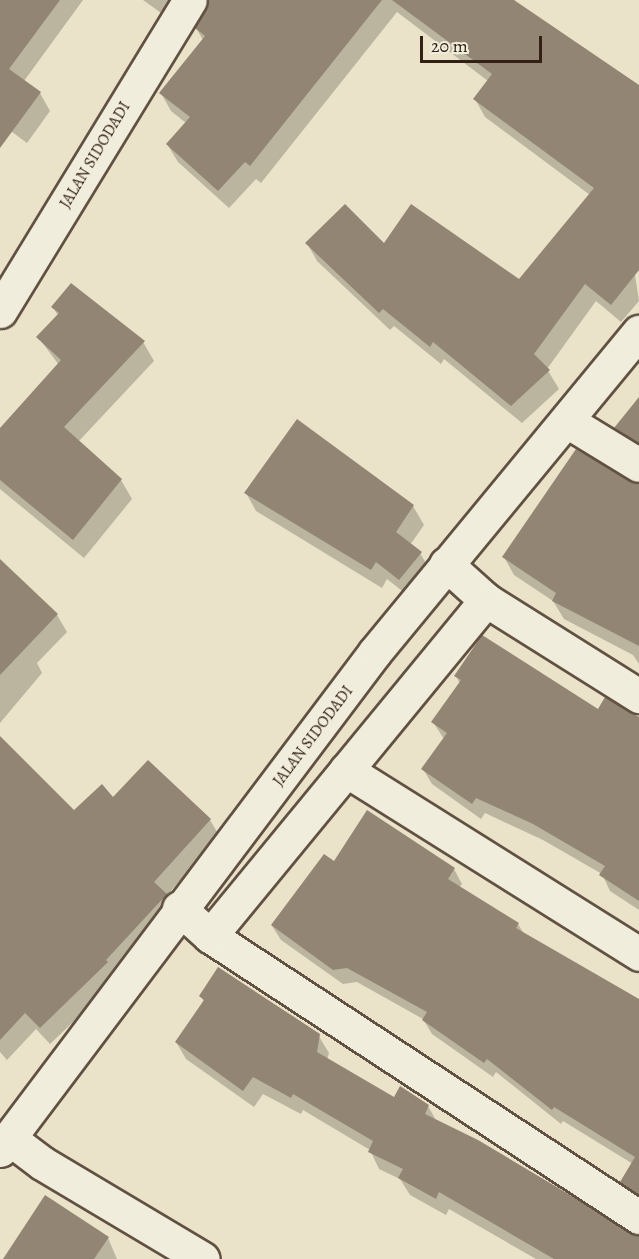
<!DOCTYPE html>
<html>
<head>
<meta charset="utf-8">
<style>
	body { margin:0 }
	#map { position:relative; width:639px; height:1259px; overflow:hidden; background:#eae3c9; font-family:Alegreya,serif }
	div>[style] { position:absolute }
	.shadow>* { inset:0; background:#0003 }
	.building>* { inset:0; background:#928573 }
	.roads { filter:drop-shadow(2px 0 #615142) drop-shadow(-2px 0 #615142) drop-shadow(0 2px #615142) drop-shadow(0 -2px #615142) }
	.street>* { height:33px; margin:-16.5px; padding:0 16.5px; transform-origin:16.5px; border-radius:16.5px; background:#f1eddc }
	.secondary>* { height:33px; margin:-16.5px; padding:0 16.5px; transform-origin:16.5px; border-radius:16.5px; background:#f1eddc }
	span { translate:-50% -50%; white-space:nowrap; text-align:center; line-height:1.15; -webkit-text-stroke:4.5px #f1eddc; paint-order:stroke }
	.street-label { font-size:16px; color:#332015 }
	.scale { position:absolute; left:420px; top:36px; width:122px; height:27px; box-sizing:border-box; border:3px solid #332015; border-top:0; padding-left:8px; font-size:18px; line-height:21px; white-space:nowrap; color:#332015; -webkit-text-stroke:4px #f1eddc; paint-order:stroke }
</style>
</head>
<body>
<div id="map">
	<div class="shadow">
		<div style="clip-path:polygon(0 0,83px 0,24px 81px,40px 93px,50px 111px,27px 143px,0 123px)"></div>
		<div style="clip-path:polygon(143px 0,512px 0,639px 86px,639px 269px,635px 275px,639px 301px,621px 322px,596px 301px,547px 369px,559px 389px,522px 423px,444px 359px,441px 364px,394px 326px,390px 330px,317px 261px,307px 243px,384px 245px,519px 281px,590px 195px,485px 117px,475px 99px,488px 81px,397px 12px,261px 183px,256px 179px,229px 208px,178px 162px,167px 144px,186px 123px,171px 111px,161px 93px,203px 40px,196px 28px,210px 1px,191px 2px,175px 23px)"></div>
		<div style="clip-path:polygon(53px 307px,143px 342px,154px 361px,78px 442px,121px 480px,132px 499px,84px 558px,0 489px,0 432px,59px 365px,38px 337px,58px 316px)"></div>
		<div style="clip-path:polygon(639px 400px,639px 454px,627px 446px,616px 428px)"></div>
		<div style="clip-path:polygon(629px 483px,639px 483px,639px 664px,633px 655px,564px 619px,553px 601px,514px 575px,504px 557px)"></div>
		<div style="clip-path:polygon(246px 493px,413px 506px,424px 525px,410px 545px,420px 553px,431px 572px,411px 598px,387px 579px,382px 588px,256px 511px)"></div>
		<div style="clip-path:polygon(0 561px,57px 615px,67px 632px,37px 663px,42px 673px,0 723px)"></div>
		<div style="clip-path:polygon(456px 676px,639px 720px,639px 910px,610px 891px,602px 874px,543px 840px,485px 813px,481px 819px,432px 784px,423px 769px,444px 739px,433px 722px,460px 684px)"></div>
		<div style="clip-path:polygon(0 738px,74px 813px,113px 799px,148px 763px,210px 820px,220px 837px,166px 896px,175px 913px,117px 980px,50px 1044px,36px 1029px,7px 1060px,0 1052px)"></div>
		<div style="clip-path:polygon(334px 863px,454px 869px,462px 884px,459px 888px,518px 924px,524px 934px,639px 1001px,639px 1203px,622px 1182px,633px 1164px,563px 1121px,561px 1124px,496px 1072px,493px 1077px,432px 1034px,423px 1019px,357px 982px,343px 984px,281px 940px,272px 926px)"></div>
		<div style="clip-path:polygon(201px 996px,318px 1035px,329px 1053px,327px 1060px,395px 1099px,428px 1106px,437px 1122px,639px 1236px,639px 1259px,536px 1259px,449px 1209px,446px 1215px,410px 1195px,400px 1179px,379px 1169px,370px 1150px,303px 1110px,301px 1114px,263px 1094px,254px 1107px,186px 1059px,176px 1042px,204px 1002px)"></div>
		<div style="clip-path:polygon(108px 1238px,117px 1259px,5px 1259px)"></div>
	</div>
	<div class="building">
		<div style="clip-path:polygon(0 0,60px 0,9px 69px,41px 92px,0 148px)"></div>
		<div style="clip-path:polygon(209px 0,382px 0,250px 166px,245px 162px,218px 191px,166px 144px,190px 117px,159px 93px,205px 36px,195px 28px)"></div>
		<div style="clip-path:polygon(392px 0,514px 0,639px 85px,639px 270px,611px 305px,585px 284px,534px 354px,550px 370px,511px 406px,433px 342px,430px 347px,383px 309px,379px 313px,305px 243px,345px 204px,384px 243px,411px 204px,519px 279px,594px 188px,473px 99px,492px 74px)"></div>
		<div style="clip-path:polygon(71px 283px,145px 341px,64px 427px,122px 479px,73px 540px,0 480px,0 428px,61px 360px,36px 337px,59px 313px,51px 307px)"></div>
		<div style="clip-path:polygon(639px 397px,639px 443px,614px 428px)"></div>
		<div style="clip-path:polygon(297px 419px,414px 505px,396px 532px,422px 552px,399px 580px,376px 562px,371px 570px,244px 493px)"></div>
		<div style="clip-path:polygon(576px 449px,639px 484px,639px 646px,552px 601px,556px 593px,502px 557px)"></div>
		<div style="clip-path:polygon(0 559px,58px 614px,0 675px)"></div>
		<div style="clip-path:polygon(482px 635px,598px 709px,605px 697px,639px 717px,639px 901px,599px 875px,605px 866px,533px 824px,476px 798px,472px 804px,421px 769px,447px 733px,431px 722px,461px 680px,454px 676px)"></div>
		<div style="clip-path:polygon(0 736px,74px 810px,102px 784px,113px 797px,148px 760px,211px 819px,154px 882px,167px 894px,106px 960px,108px 962px,40px 1028px,25px 1013px,0 1040px)"></div>
		<div style="clip-path:polygon(367px 810px,455px 868px,448px 879px,519px 923px,516px 928px,639px 999px,639px 1195px,620px 1182px,635px 1157px,554px 1107px,552px 1110px,487px 1059px,484px 1063px,422px 1020px,427px 1012px,347px 968px,333px 970px,271px 925px,324px 854px,334px 861px)"></div>
		<div style="clip-path:polygon(218px 967px,320px 1034px,317px 1052px,394px 1097px,400px 1086px,429px 1105px,425px 1114px,478px 1140px,639px 1236px,639px 1259px,554px 1259px,439px 1192px,436px 1199px,398px 1178px,403px 1169px,368px 1152px,373px 1141px,293px 1094px,291px 1098px,253px 1077px,243px 1091px,175px 1042px,204px 1000px,199px 996px)"></div>
		<div style="clip-path:polygon(45px 1195px,109px 1237px,94px 1259px,3px 1259px)"></div>
	</div>
	<div class="roads">
		<div class="street">
			<div style="left:567px;top:421px;width:84px;rotate:31.4deg"></div>
			<div style="left:446px;top:564px;width:54px;rotate:42deg"></div>
			<div style="left:486px;top:600px;width:181px;rotate:32.1deg"></div>
			<div style="left:346px;top:770px;width:346px;rotate:32.1deg"></div>
			<div style="left:179px;top:908px;width:42px;rotate:42.1deg"></div>
			<div style="left:210px;top:936px;width:513px;rotate:33.23deg"></div>
			<div style="left:210px;top:936px;width:435px;rotate:-50.6deg"></div>
			<div style="left:9px;top:1138px;width:41px;rotate:37.1deg"></div>
			<div style="left:42px;top:1163px;width:187px;rotate:30.8deg"></div>
		</div>
		<div class="secondary">
			<div style="left:0;top:311px;width:364px;rotate:-58.6deg"></div>
			<div style="left:0;top:1150px;width:623px;rotate:-53.02deg"></div>
			<div style="left:375px;top:652px;width:415px;rotate:-50.5deg"></div>
		</div>
	</div>
	<div class="street-label">
		<span style="left:95px;top:155px;rotate:-59deg">JALAN SIDODADI</span>
		<span style="left:313px;top:736px;rotate:-53deg">JALAN SIDODADI</span>
	</div>
	<div class="scale">20 m</div>
</div>
</body>
</html>
